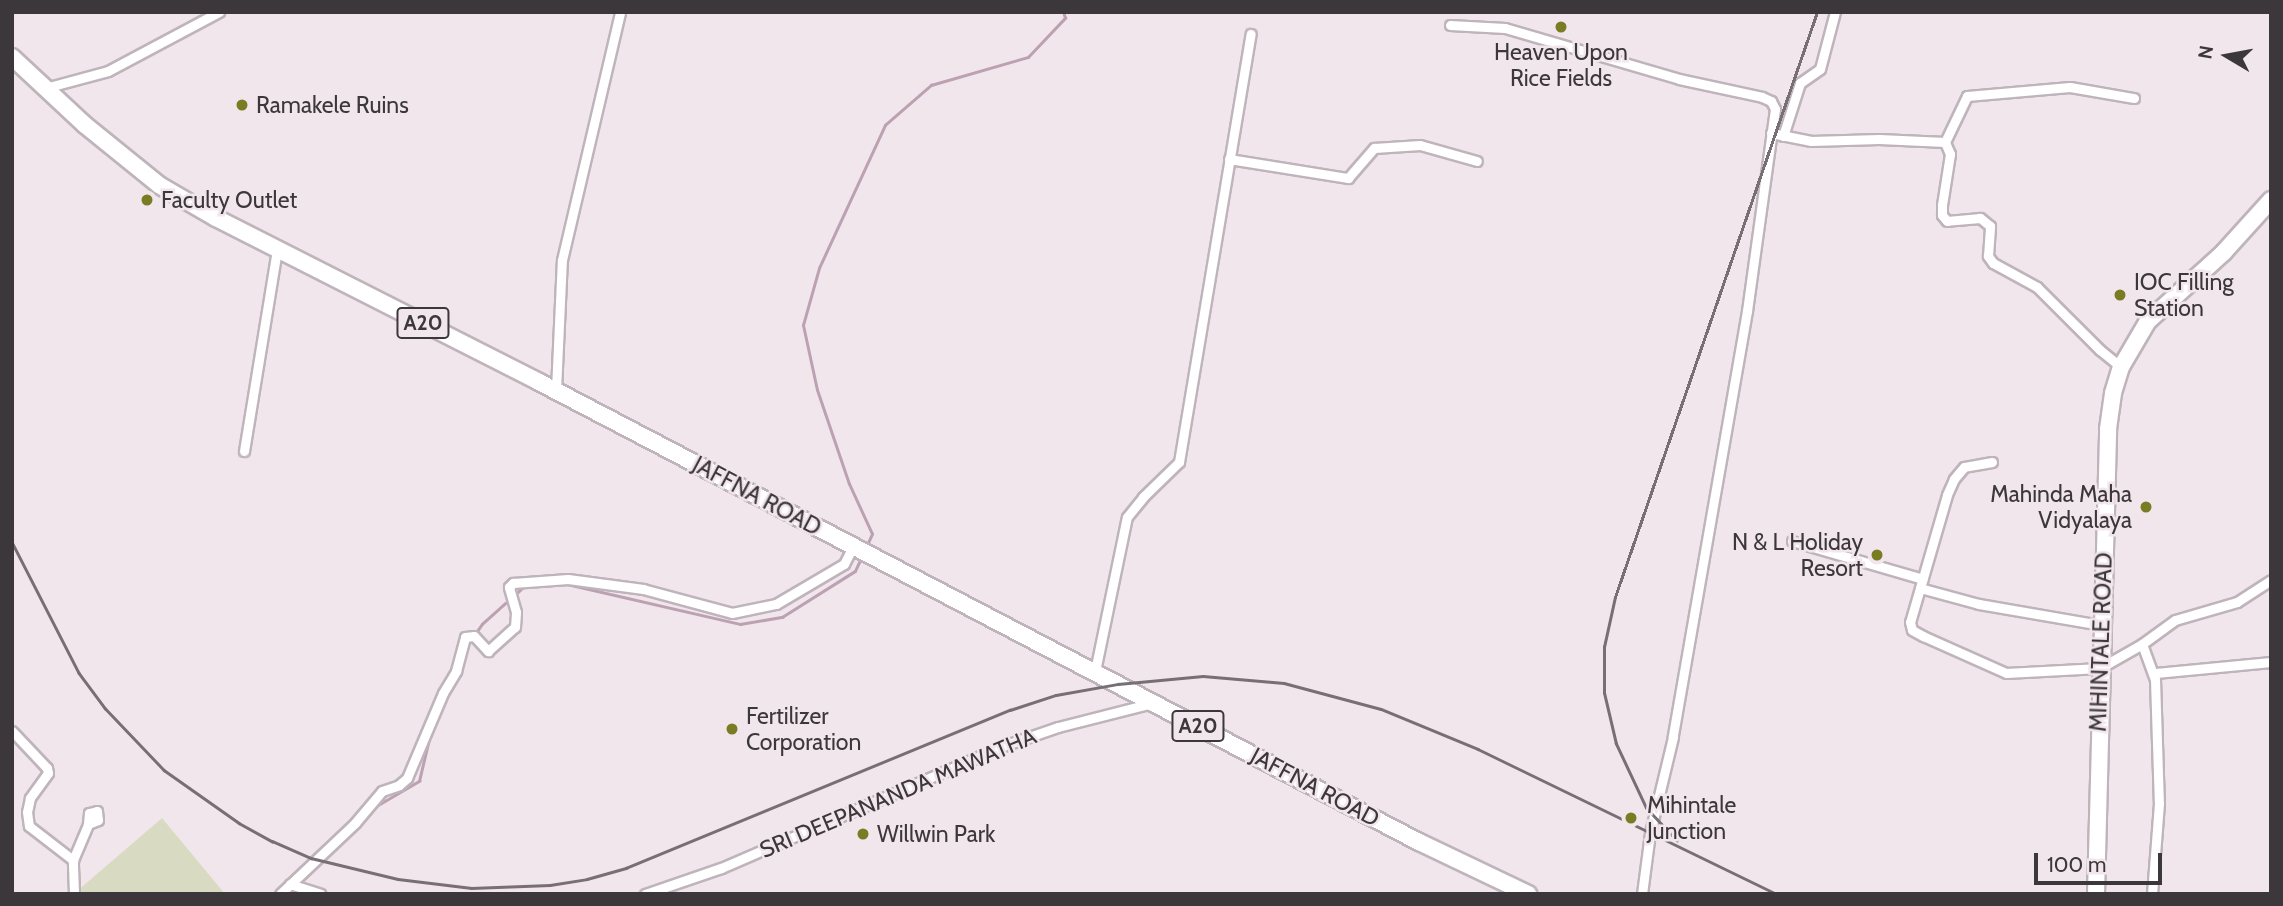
<!DOCTYPE html>
<html>
<head>
<meta charset="utf-8">
<style>
	body { margin:0 }
	#map { position:relative; width:2283px; height:906px; overflow:hidden; background:#f2e6ed; font-family:Cabin,sans-serif }
	div>[style] { position:absolute }
	.green>* { inset:0; background:#d8dac2 }
	.stream>* { height:2.5px; margin:-1.25px; padding:0 1.25px; transform-origin:1.25px; border-radius:1.25px; background:#bca1b2 }
	.roads { filter:drop-shadow(2px 0 #bfb4bb) drop-shadow(-2px 0 #bfb4bb) drop-shadow(0 2px #bfb4bb) drop-shadow(0 -2px #bfb4bb) }
	.street>* { height:9px; margin:-4.5px; padding:0 4.5px; transform-origin:4.5px; border-radius:4.5px; background:#fff }
	.highway>* { height:16px; margin:-8px; padding:0 8px; transform-origin:8px; border-radius:8px; background:#fff }
	.rail>* { height:2.5px; margin:-1.25px; padding:0 1.25px; transform-origin:1.25px; border-radius:1.25px; background:#776f74 }
	.dots>* { width:19px; height:19px; translate:-50% -50%; box-sizing:border-box; border:4px solid #f2e6ed; border-radius:50% }
	span { translate:-50% -50%; white-space:nowrap; text-align:center; line-height:1.15; -webkit-text-stroke:5px #f2e6ed; paint-order:stroke }
	.shield-label span { padding:2px 5px; background:#f2e6ed; border:2px solid; border-radius:5px; -webkit-text-stroke-width:0 }
	.shield-label { font-size:21px; color:#3c373a; font-weight:700 }
	.poi-label { font-size:23px; color:#3c373a }
	.left { translate:0 -50%; text-align:left }
	.right { translate:-100% -50%; text-align:right }
	.street-label { font-size:23px; color:#3c373a }
	.frame { position:absolute; inset:0; border:14px solid #3c373a; pointer-events:none }
	.north { position:absolute; left:2192px; top:21px; width:70px; height:70px; -webkit-text-stroke:5px #f2e6ed; paint-order:stroke; rotate:280deg; font-size:19px; font-weight:700; line-height:28px; text-align:center; color:#3c373a }
	.north::after { content:''; display:block; margin:auto; width:24px; height:32px; background:#3c373a; clip-path:polygon(50% 0,100% 100%,50% 72%,0 100%) }
	.scale { position:absolute; left:2034px; top:853px; width:128px; height:32px; box-sizing:border-box; border:4px solid #3c373a; border-top:0; padding-left:9px; font-size:21px; line-height:24px; white-space:nowrap; color:#3c373a; -webkit-text-stroke:5px #f2e6ed; paint-order:stroke }
</style>
</head>
<body>
<div id="map">
	<div class="green">
		<div style="clip-path:polygon(162px 818px,225px 894px,78px 894px,76px 892px)"></div>
	</div>
	<div class="stream">
		<div style="left:866px;top:547px;width:14px;rotate:-65deg"></div>
		<div style="left:872px;top:534px;width:55px;rotate:-114.7deg"></div>
		<div style="left:849px;top:484px;width:99px;rotate:-108.8deg"></div>
		<div style="left:817px;top:390px;width:66px;rotate:-102.2deg"></div>
		<div style="left:803px;top:325px;width:59px;rotate:-74.3deg"></div>
		<div style="left:819px;top:268px;width:157px;rotate:-65.2deg"></div>
		<div style="left:885px;top:125px;width:61px;rotate:-41deg"></div>
		<div style="left:931px;top:85px;width:101px;rotate:-16.1deg"></div>
		<div style="left:1028px;top:57px;width:54px;rotate:-46.5deg"></div>
		<div style="left:1065px;top:18px;width:6px;rotate:-108deg"></div>
		<div style="left:518px;top:592px;width:7px;rotate:-45deg"></div>
		<div style="left:523px;top:587px;width:44px;rotate:-3.9deg"></div>
		<div style="left:567px;top:584px;width:178px;rotate:13deg"></div>
		<div style="left:740px;top:624px;width:43px;rotate:-9.5deg"></div>
		<div style="left:782px;top:617px;width:86px;rotate:-32.2deg"></div>
		<div style="left:855px;top:571px;width:17px;rotate:-65deg"></div>
		<div style="left:475px;top:634px;width:12px;rotate:-55deg"></div>
		<div style="left:482px;top:624px;width:31px;rotate:-42deg"></div>
		<div style="left:378px;top:805px;width:48px;rotate:-30.3deg"></div>
		<div style="left:419px;top:781px;width:47px;rotate:-76.6deg"></div>
	</div>
	<div class="roads">
		<div class="street">
			<div style="left:1450px;top:25px;width:55px;rotate:3.1deg"></div>
			<div style="left:1505px;top:28px;width:181px;rotate:16.3deg"></div>
			<div style="left:1679px;top:79px;width:85px;rotate:12.2deg"></div>
			<div style="left:1762px;top:97px;width:10px;rotate:24deg"></div>
			<div style="left:1771px;top:101px;width:9px;rotate:63deg"></div>
			<div style="left:1775px;top:109px;width:204px;rotate:97.9deg"></div>
			<div style="left:1747px;top:311px;width:432px;rotate:99.9deg"></div>
			<div style="left:1673px;top:737px;width:99px;rotate:103.5deg"></div>
			<div style="left:1650px;top:833px;width:62px;rotate:97.5deg"></div>
			<div style="left:45px;top:88px;width:65px;rotate:-15.1deg"></div>
			<div style="left:108px;top:71px;width:126px;rotate:-28deg"></div>
			<div style="left:1771px;top:133px;width:41px;rotate:11.3deg"></div>
			<div style="left:1811px;top:141px;width:68px;rotate:-1.7deg"></div>
			<div style="left:1879px;top:139px;width:66px;rotate:2.6deg"></div>
			<div style="left:1783px;top:136px;width:56px;rotate:-72.2deg"></div>
			<div style="left:1800px;top:83px;width:24px;rotate:-35deg"></div>
			<div style="left:1820px;top:69px;width:59px;rotate:-75.3deg"></div>
			<div style="left:1229px;top:159px;width:121px;rotate:9.1deg"></div>
			<div style="left:1348px;top:178px;width:40px;rotate:-49deg"></div>
			<div style="left:1374px;top:148px;width:46px;rotate:-3.7deg"></div>
			<div style="left:1420px;top:145px;width:59px;rotate:15.7deg"></div>
			<div style="left:2121px;top:367px;width:27px;rotate:-141deg"></div>
			<div style="left:2100px;top:350px;width:89px;rotate:-135deg"></div>
			<div style="left:2037px;top:287px;width:50px;rotate:-151.4deg"></div>
			<div style="left:1993px;top:263px;width:9px;rotate:-126deg"></div>
			<div style="left:1988px;top:256px;width:30px;rotate:-86deg"></div>
			<div style="left:1990px;top:226px;width:13px;rotate:-141deg"></div>
			<div style="left:1980px;top:218px;width:33px;rotate:175deg"></div>
			<div style="left:1947px;top:221px;width:8px;rotate:-130deg"></div>
			<div style="left:1942px;top:215px;width:10px;rotate:-90deg"></div>
			<div style="left:1942px;top:205px;width:52px;rotate:-81.1deg"></div>
			<div style="left:1950px;top:154px;width:13px;rotate:-113deg"></div>
			<div style="left:1945px;top:142px;width:51px;rotate:-64.4deg"></div>
			<div style="left:1967px;top:96px;width:103px;rotate:-5deg"></div>
			<div style="left:2070px;top:87px;width:65px;rotate:9.8deg"></div>
			<div style="left:556px;top:390px;width:130px;rotate:-87.4deg"></div>
			<div style="left:562px;top:260px;width:255px;rotate:-76.8deg"></div>
			<div style="left:244px;top:451px;width:205px;rotate:-80.7deg"></div>
			<div style="left:1992px;top:462px;width:28px;rotate:170deg"></div>
			<div style="left:1964px;top:467px;width:16px;rotate:130deg"></div>
			<div style="left:1954px;top:479px;width:17px;rotate:114deg"></div>
			<div style="left:1947px;top:495px;width:132px;rotate:106.2deg"></div>
			<div style="left:1910px;top:622px;width:8px;rotate:76deg"></div>
			<div style="left:1912px;top:630px;width:13px;rotate:29deg"></div>
			<div style="left:1923px;top:636px;width:91px;rotate:24deg"></div>
			<div style="left:2006px;top:673px;width:94px;rotate:-3deg"></div>
			<div style="left:2100px;top:668px;width:48px;rotate:-29.7deg"></div>
			<div style="left:2142px;top:644px;width:41px;rotate:-36deg"></div>
			<div style="left:2175px;top:620px;width:65px;rotate:-16.2deg"></div>
			<div style="left:2237px;top:602px;width:40px;rotate:-32.9deg"></div>
			<div style="left:1792px;top:541px;width:136px;rotate:16.2deg"></div>
			<div style="left:1920px;top:588px;width:61px;rotate:15.2deg"></div>
			<div style="left:1979px;top:604px;width:124px;rotate:9.8deg"></div>
			<div style="left:2142px;top:644px;width:37px;rotate:70deg"></div>
			<div style="left:2155px;top:679px;width:124px;rotate:88.2deg"></div>
			<div style="left:2159px;top:803px;width:91px;rotate:94.4deg"></div>
			<div style="left:1095px;top:671px;width:157px;rotate:-78.3deg"></div>
			<div style="left:1127px;top:517px;width:26px;rotate:-51deg"></div>
			<div style="left:1143px;top:497px;width:50px;rotate:-44.2deg"></div>
			<div style="left:1179px;top:462px;width:434px;rotate:-80.5deg"></div>
			<div style="left:2155px;top:673px;width:117px;rotate:-5.4deg"></div>
			<div style="left:12px;top:731px;width:51px;rotate:46.6deg"></div>
			<div style="left:47px;top:768px;width:5px;rotate:79deg"></div>
			<div style="left:48px;top:773px;width:31px;rotate:126deg"></div>
			<div style="left:30px;top:798px;width:14px;rotate:102deg"></div>
			<div style="left:27px;top:812px;width:14px;rotate:82deg"></div>
			<div style="left:29px;top:826px;width:56px;rotate:37.7deg"></div>
			<div style="left:290px;top:884px;width:32px;rotate:18deg"></div>
			<div style="left:74px;top:894px;width:34px;rotate:-92deg"></div>
			<div style="left:73px;top:860px;width:39px;rotate:-67deg"></div>
			<div style="left:88px;top:824px;width:11px;rotate:-85deg"></div>
			<div style="left:89px;top:813px;width:8px;rotate:-14deg"></div>
			<div style="left:97px;top:811px;width:9px;rotate:84deg"></div>
			<div style="left:98px;top:820px;width:11px;rotate:158deg"></div>
			<div style="left:280px;top:894px;width:103px;rotate:-43.4deg"></div>
			<div style="left:355px;top:823px;width:42px;rotate:-49.8deg"></div>
			<div style="left:382px;top:791px;width:18px;rotate:-19deg"></div>
			<div style="left:399px;top:785px;width:11px;rotate:-41deg"></div>
			<div style="left:407px;top:778px;width:92px;rotate:-67deg"></div>
			<div style="left:443px;top:693px;width:26px;rotate:-59deg"></div>
			<div style="left:456px;top:671px;width:35px;rotate:-75deg"></div>
			<div style="left:465px;top:637px;width:9px;rotate:-6deg"></div>
			<div style="left:474px;top:636px;width:21px;rotate:47deg"></div>
			<div style="left:488px;top:651px;width:36px;rotate:-42deg"></div>
			<div style="left:515px;top:627px;width:15px;rotate:-86deg"></div>
			<div style="left:516px;top:612px;width:26px;rotate:-106deg"></div>
			<div style="left:509px;top:587px;width:6px;rotate:-45deg"></div>
			<div style="left:513px;top:583px;width:55px;rotate:-4.2deg"></div>
			<div style="left:568px;top:579px;width:76px;rotate:7.6deg"></div>
			<div style="left:643px;top:589px;width:92px;rotate:15.1deg"></div>
			<div style="left:732px;top:613px;width:45px;rotate:-11.6deg"></div>
			<div style="left:776px;top:604px;width:79px;rotate:-30.5deg"></div>
			<div style="left:844px;top:564px;width:20px;rotate:-63deg"></div>
			<div style="left:645px;top:894px;width:80px;rotate:-18.9deg"></div>
			<div style="left:721px;top:868px;width:307px;rotate:-23.4deg"></div>
			<div style="left:1003px;top:746px;width:58px;rotate:-19.1deg"></div>
			<div style="left:1058px;top:727px;width:97px;rotate:-14.3deg"></div>
		</div>
		<div class="highway">
			<div style="left:12px;top:57px;width:100px;rotate:43deg"></div>
			<div style="left:85px;top:125px;width:95px;rotate:39deg"></div>
			<div style="left:159px;top:185px;width:66px;rotate:30.1deg"></div>
			<div style="left:216px;top:218px;width:362px;rotate:26.9deg"></div>
			<div style="left:539px;top:382px;width:993px;rotate:27.6deg"></div>
			<div style="left:1419px;top:842px;width:121px;rotate:25.5deg"></div>
			<div style="left:2096px;top:894px;width:465px;rotate:-88.5deg"></div>
			<div style="left:2108px;top:429px;width:36px;rotate:-82deg"></div>
			<div style="left:2113px;top:393px;width:27px;rotate:-73deg"></div>
			<div style="left:2121px;top:367px;width:53px;rotate:-59.6deg"></div>
			<div style="left:2148px;top:321px;width:103px;rotate:-42.2deg"></div>
			<div style="left:2224px;top:252px;width:70px;rotate:-47.9deg"></div>
		</div>
	</div>
	<div class="rail">
		<div style="left:12px;top:542px;width:147px;rotate:62.9deg"></div>
		<div style="left:79px;top:673px;width:44px;rotate:53.4deg"></div>
		<div style="left:105px;top:708px;width:86px;rotate:46.4deg"></div>
		<div style="left:164px;top:770px;width:92px;rotate:35.2deg"></div>
		<div style="left:239px;top:823px;width:38px;rotate:29deg"></div>
		<div style="left:272px;top:841px;width:43px;rotate:23.6deg"></div>
		<div style="left:311px;top:858px;width:89px;rotate:13.6deg"></div>
		<div style="left:398px;top:879px;width:74px;rotate:7deg"></div>
		<div style="left:471px;top:888px;width:79px;rotate:-2.2deg"></div>
		<div style="left:550px;top:885px;width:37px;rotate:-9deg"></div>
		<div style="left:587px;top:879px;width:41px;rotate:-15.8deg"></div>
		<div style="left:626px;top:868px;width:415px;rotate:-22.4deg"></div>
		<div style="left:1010px;top:710px;width:48px;rotate:-18.1deg"></div>
		<div style="left:1056px;top:695px;width:63px;rotate:-10.1deg"></div>
		<div style="left:1118px;top:684px;width:85px;rotate:-5.4deg"></div>
		<div style="left:1203px;top:676px;width:81px;rotate:4.9deg"></div>
		<div style="left:1284px;top:683px;width:100px;rotate:15deg"></div>
		<div style="left:1381px;top:709px;width:105px;rotate:22.4deg"></div>
		<div style="left:1478px;top:749px;width:331px;rotate:25.9deg"></div>
		<div style="left:1677px;top:841px;width:45px;rotate:-133.2deg"></div>
		<div style="left:1646px;top:808px;width:71px;rotate:-115.1deg"></div>
		<div style="left:1616px;top:744px;width:52px;rotate:-103.2deg"></div>
		<div style="left:1604px;top:693px;width:46px;rotate:-90deg"></div>
		<div style="left:1604px;top:647px;width:51px;rotate:-77.6deg"></div>
		<div style="left:1615px;top:597px;width:619px;rotate:-70.95deg"></div>
	</div>
	<div class="dots">
		<div style="left:1561px;top:27px;background:#7a7c24"></div>
		<div style="left:242px;top:105px;background:#7a7c24"></div>
		<div style="left:147px;top:200px;background:#7a7c24"></div>
		<div style="left:2120px;top:295px;background:#7a7c24"></div>
		<div style="left:2146px;top:507px;background:#7a7c24"></div>
		<div style="left:1877px;top:555px;background:#7a7c24"></div>
		<div style="left:732px;top:729px;background:#7a7c24"></div>
		<div style="left:1631px;top:818px;background:#7a7c24"></div>
		<div style="left:863px;top:834px;background:#7a7c24"></div>
	</div>
	<div class="shield-label">
		<span style="left:423px;top:323px">A20</span>
		<span style="left:1198px;top:726px">A20</span>
	</div>
	<div class="poi-label">
		<span style="left:1561px;top:65px">Heaven Upon<br>Rice Fields</span>
		<span class="left" style="left:256px;top:105px">Ramakele Ruins</span>
		<span class="left" style="left:161px;top:200px">Faculty Outlet</span>
		<span class="left" style="left:2134px;top:295px">IOC Filling<br>Station</span>
		<span class="right" style="left:2132px;top:507px">Mahinda Maha<br>Vidyalaya</span>
		<span class="right" style="left:1863px;top:555px">N &amp; L Holiday<br>Resort</span>
		<span class="left" style="left:746px;top:729px">Fertilizer<br>Corporation</span>
		<span class="left" style="left:1647px;top:818px">Mihintale<br>Junction</span>
		<span class="left" style="left:877px;top:834px">Willwin Park</span>
	</div>
	<div class="street-label">
		<span style="left:757px;top:496px;rotate:28deg">JAFFNA ROAD</span>
		<span style="left:2101px;top:642px;rotate:-88deg">MIHINTALE ROAD</span>
		<span style="left:1315px;top:787px;rotate:28deg">JAFFNA ROAD</span>
		<span style="left:898px;top:793px;rotate:-23deg">SRI DEEPANANDA MAWATHA</span>
	</div>
	<div class="frame"></div>
	<div class="north">N</div>
	<div class="scale">100 m</div>
</div>
</body>
</html>
